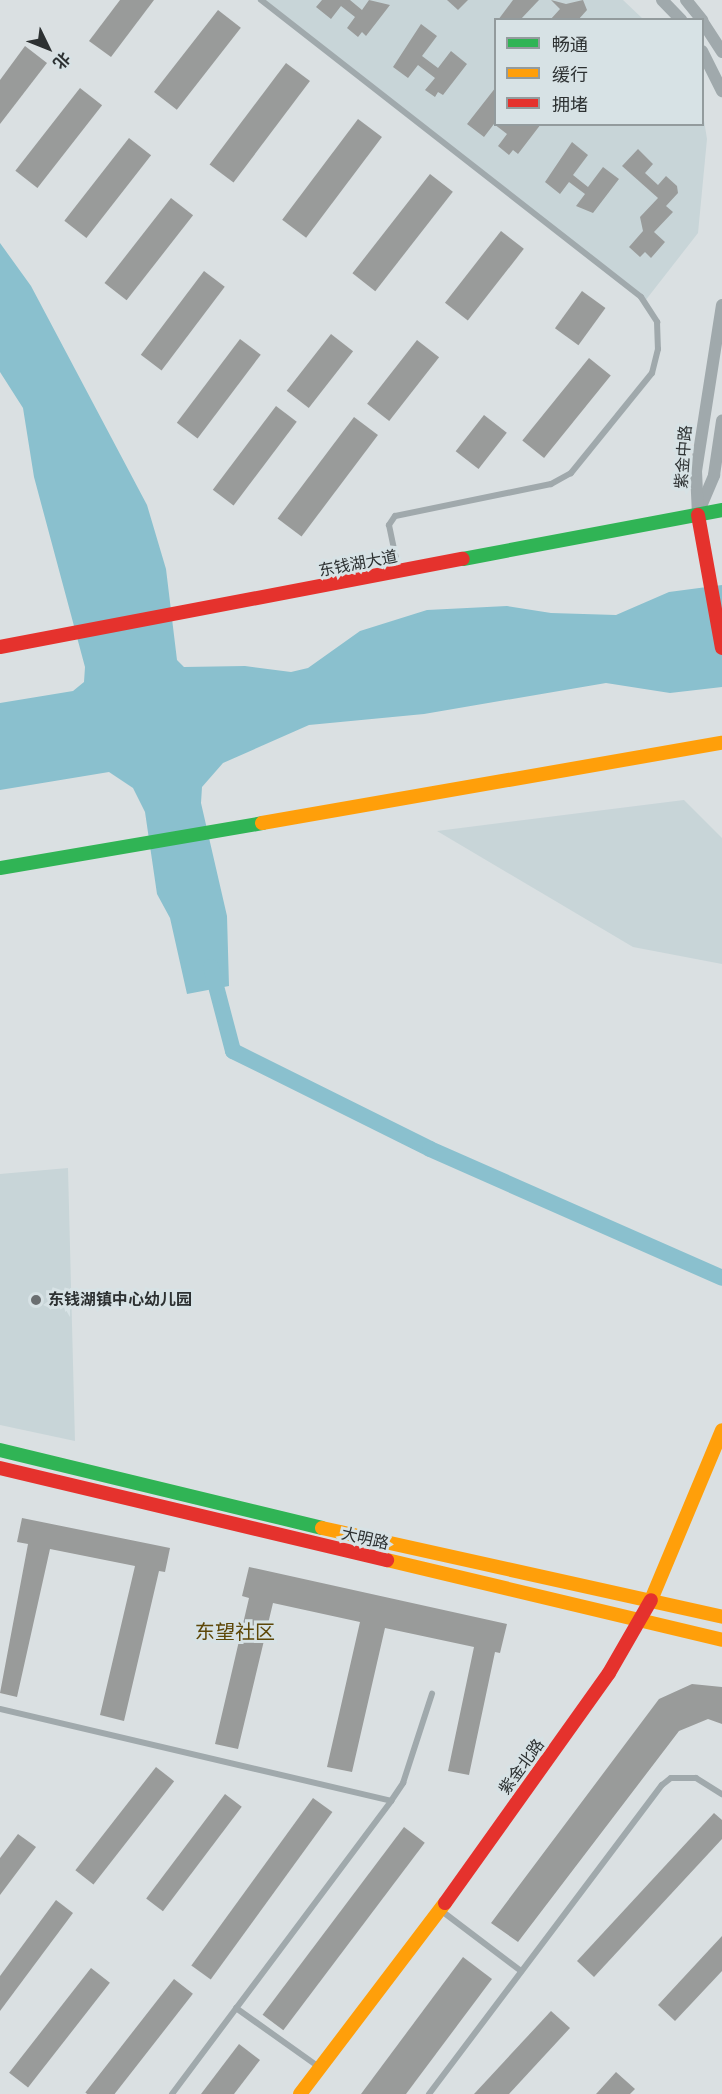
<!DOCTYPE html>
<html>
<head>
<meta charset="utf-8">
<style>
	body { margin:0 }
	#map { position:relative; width:722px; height:2094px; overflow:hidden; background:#dae0e2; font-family:"Nunito Sans","Noto Sans SC",sans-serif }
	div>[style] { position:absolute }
	.built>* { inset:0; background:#c8d5d8 }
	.water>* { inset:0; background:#8ac0ce }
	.canal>* { height:16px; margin:-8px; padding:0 8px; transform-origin:8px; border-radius:8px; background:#8ac0ce }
	.building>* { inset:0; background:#999b9a; transform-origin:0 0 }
	.lane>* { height:6px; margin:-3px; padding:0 3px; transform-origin:3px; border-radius:3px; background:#a0a9ac }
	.street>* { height:12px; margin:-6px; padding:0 6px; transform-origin:6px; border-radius:6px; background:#a0a9ac }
	.fast>* { height:14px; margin:-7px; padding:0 7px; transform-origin:7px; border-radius:7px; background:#30b455 }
	.slow>* { height:14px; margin:-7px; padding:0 7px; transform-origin:7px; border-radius:7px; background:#ff9f0a }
	.jam>* { height:14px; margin:-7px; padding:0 7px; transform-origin:7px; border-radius:7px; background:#e5322d }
	.dots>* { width:16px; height:16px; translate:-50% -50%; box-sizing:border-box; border:3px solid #d7e2e5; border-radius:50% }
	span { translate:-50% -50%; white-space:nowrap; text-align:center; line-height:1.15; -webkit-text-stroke:6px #d7e2e5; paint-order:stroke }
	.street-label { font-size:16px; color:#2d3132 }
	.poi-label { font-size:16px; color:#2d3132; font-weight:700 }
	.left { translate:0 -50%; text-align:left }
	.quarter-label { font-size:20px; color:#5d4708 }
	.legend { position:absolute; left:494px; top:18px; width:210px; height:108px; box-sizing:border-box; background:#d7e2e5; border:2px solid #939b9d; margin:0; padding:8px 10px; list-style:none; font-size:18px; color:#2d3132 }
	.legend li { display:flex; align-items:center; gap:12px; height:30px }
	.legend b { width:30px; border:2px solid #939b9d }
	.north { position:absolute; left:18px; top:18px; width:60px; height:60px; -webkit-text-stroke:4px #d7e2e5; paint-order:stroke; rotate:133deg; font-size:16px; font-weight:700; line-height:24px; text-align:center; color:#2d3132 }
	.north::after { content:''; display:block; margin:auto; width:21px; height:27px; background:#2d3132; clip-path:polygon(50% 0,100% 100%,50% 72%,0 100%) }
</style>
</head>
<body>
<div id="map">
	<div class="built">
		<div style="clip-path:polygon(257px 0,623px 0,643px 19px,496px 20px,496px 124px,702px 124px,703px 114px,707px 139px,698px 233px,645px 301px)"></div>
		<div style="clip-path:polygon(684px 800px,722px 838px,722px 964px,633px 947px,437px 831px)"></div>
		<div style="clip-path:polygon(68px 1168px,75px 1441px,0 1425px,0 1174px)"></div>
	</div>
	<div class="water">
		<div style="clip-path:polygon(0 243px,31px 286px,147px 505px,166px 569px,177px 660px,184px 667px,245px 666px,291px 672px,308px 668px,360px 631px,427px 610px,507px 606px,551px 613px,616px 615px,669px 592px,722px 585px,722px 687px,670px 693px,606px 683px,424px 714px,309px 725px,223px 763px,202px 787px,201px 803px,227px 916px,229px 986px,187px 994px,170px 918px,157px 894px,145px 812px,133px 788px,109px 772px,0 790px,0 703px,73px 691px,84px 682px,85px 667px,34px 477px,23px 408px,0 372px)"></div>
	</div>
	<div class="canal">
		<div style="left:211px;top:967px;width:87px;rotate:75.3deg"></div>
		<div style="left:233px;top:1051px;width:220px;rotate:26.4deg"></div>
		<div style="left:430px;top:1149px;width:319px;rotate:23.8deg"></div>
	</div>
	<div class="building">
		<div style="clip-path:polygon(120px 0,154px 0,111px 57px,89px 41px)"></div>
		<div style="clip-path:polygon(322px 0,350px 0,362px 10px,369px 0,390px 5px,366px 36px,362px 32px,358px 37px,347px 28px,355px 17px,341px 6px,331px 19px,316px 7px)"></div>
		<div style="clip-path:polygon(447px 0,468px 0,458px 10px)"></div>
		<div style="clip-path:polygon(513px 0,539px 0,520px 20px,498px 20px)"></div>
		<div style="clip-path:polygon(551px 0,566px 4px,583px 0,587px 10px,578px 20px,550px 20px,560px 9px)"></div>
		<div style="left:218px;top:10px;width:29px;height:104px;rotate:38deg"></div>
		<div style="clip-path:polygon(421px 24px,437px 36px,422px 56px,438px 68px,451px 51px,467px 64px,443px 95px,438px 92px,435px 97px,425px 90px,435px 78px,418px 65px,408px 78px,393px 67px)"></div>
		<div style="clip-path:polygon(25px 46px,47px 63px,0 124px,0 80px)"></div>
		<div style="left:286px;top:63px;width:30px;height:127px;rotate:37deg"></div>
		<div style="clip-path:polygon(496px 87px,496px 124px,541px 124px,518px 154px,513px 150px,509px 155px,498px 146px,507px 134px,494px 124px,484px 137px,467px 124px)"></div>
		<div style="left:80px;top:88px;width:28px;height:105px;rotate:38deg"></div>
		<div style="left:358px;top:119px;width:30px;height:126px;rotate:37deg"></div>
		<div style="left:129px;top:138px;width:28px;height:105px;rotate:38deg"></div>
		<div style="clip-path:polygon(572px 142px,588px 155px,573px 175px,588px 187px,603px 167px,619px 179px,593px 213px,576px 206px,585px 194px,569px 182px,560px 194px,545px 182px)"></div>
		<div style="clip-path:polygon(638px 149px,653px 164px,645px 173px,658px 185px,666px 176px,677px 186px,678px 193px,666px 206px,673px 212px,654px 232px,665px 242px,651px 258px,645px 252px,640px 257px,629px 247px,643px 231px,640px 217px,658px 198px,622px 166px)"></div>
		<div style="left:430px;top:174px;width:29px;height:126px;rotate:38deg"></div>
		<div style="left:171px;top:198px;width:28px;height:108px;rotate:38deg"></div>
		<div style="left:501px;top:231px;width:29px;height:91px;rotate:38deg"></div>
		<div style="left:204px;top:271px;width:26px;height:105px;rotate:37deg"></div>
		<div style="left:582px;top:291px;width:29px;height:46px;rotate:36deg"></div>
		<div style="left:331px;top:334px;width:28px;height:72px;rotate:38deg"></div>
		<div style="left:240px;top:339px;width:26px;height:105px;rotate:37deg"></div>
		<div style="left:417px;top:340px;width:28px;height:81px;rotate:38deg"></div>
		<div style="left:589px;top:358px;width:28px;height:106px;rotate:39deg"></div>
		<div style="left:276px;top:406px;width:26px;height:105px;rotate:37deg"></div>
		<div style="left:484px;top:415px;width:29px;height:46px;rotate:38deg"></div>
		<div style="left:354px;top:417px;width:30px;height:127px;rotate:37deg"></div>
		<div style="clip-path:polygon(22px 1518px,170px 1548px,165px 1572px,159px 1571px,124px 1721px,100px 1715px,135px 1566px,50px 1549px,17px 1697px,0 1693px,28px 1544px,17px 1542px)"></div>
		<div style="clip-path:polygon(249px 1567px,507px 1624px,500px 1653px,495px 1652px,469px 1775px,448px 1771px,474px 1647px,385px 1628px,352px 1772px,327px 1767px,360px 1622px,273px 1603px,238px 1749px,215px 1744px,249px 1598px,242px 1596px)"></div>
		<div style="clip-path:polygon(692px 1684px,722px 1687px,722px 1724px,708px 1719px,679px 1731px,518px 1942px,491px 1923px,659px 1699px)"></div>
		<div style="left:156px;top:1767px;width:23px;height:131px;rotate:38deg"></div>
		<div style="left:225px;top:1794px;width:21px;height:131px;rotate:37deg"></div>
		<div style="left:313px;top:1798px;width:24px;height:207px;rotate:36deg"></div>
		<div style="clip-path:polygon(714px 1813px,722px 1820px,722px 1839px,594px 1977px,577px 1961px)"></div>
		<div style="left:404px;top:1827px;width:26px;height:235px;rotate:37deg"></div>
		<div style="clip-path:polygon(18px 1834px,36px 1847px,0 1895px,0 1858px)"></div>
		<div style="clip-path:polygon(56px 1900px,73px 1913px,0 2011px,0 1976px)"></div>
		<div style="clip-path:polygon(722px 1936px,722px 1971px,675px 2021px,658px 2005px)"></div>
		<div style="clip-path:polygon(463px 1957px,492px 1979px,406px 2094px,361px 2094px)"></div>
		<div style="left:91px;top:1968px;width:24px;height:133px;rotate:38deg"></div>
		<div style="left:174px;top:1979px;width:24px;height:144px;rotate:38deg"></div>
		<div style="clip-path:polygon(551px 2011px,570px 2028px,509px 2094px,474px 2094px)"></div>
		<div style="clip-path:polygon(239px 2044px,260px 2060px,234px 2094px,201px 2094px)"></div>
		<div style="clip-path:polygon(616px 2072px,635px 2089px,630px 2094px,596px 2094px)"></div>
	</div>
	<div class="lane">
		<div style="left:261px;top:0;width:482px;rotate:38deg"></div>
		<div style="left:641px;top:297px;width:30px;rotate:57deg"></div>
		<div style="left:657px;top:322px;width:27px;rotate:88deg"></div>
		<div style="left:658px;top:349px;width:25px;rotate:104deg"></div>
		<div style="left:652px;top:373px;width:129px;rotate:129deg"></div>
		<div style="left:571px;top:473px;width:23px;rotate:151deg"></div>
		<div style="left:551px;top:484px;width:159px;rotate:168.4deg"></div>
		<div style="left:395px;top:516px;width:11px;rotate:124deg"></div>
		<div style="left:389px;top:525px;width:44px;rotate:78.2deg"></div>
		<div style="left:0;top:1709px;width:402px;rotate:13.2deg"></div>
		<div style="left:443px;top:1912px;width:98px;rotate:37.1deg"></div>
		<div style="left:236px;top:2008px;width:102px;rotate:35.4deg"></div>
		<div style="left:172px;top:2094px;width:366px;rotate:-53.2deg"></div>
		<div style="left:391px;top:1801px;width:22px;rotate:-56deg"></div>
		<div style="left:403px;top:1783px;width:94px;rotate:-72deg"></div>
		<div style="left:429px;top:2094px;width:387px;rotate:-53deg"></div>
		<div style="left:662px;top:1785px;width:11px;rotate:-38deg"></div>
		<div style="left:671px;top:1778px;width:25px"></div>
		<div style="left:696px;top:1778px;width:31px;rotate:32deg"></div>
	</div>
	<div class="street">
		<div style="left:662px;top:0;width:28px;rotate:46deg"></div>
		<div style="left:686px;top:0;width:26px;rotate:51deg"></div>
		<div style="left:702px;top:21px;width:37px;rotate:57deg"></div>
		<div style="left:702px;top:51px;width:45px;rotate:63.4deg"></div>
		<div style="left:699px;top:511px;width:39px;rotate:-67deg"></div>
		<div style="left:714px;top:475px;width:55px;rotate:-81.6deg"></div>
		<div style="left:698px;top:515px;width:44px;rotate:-92.6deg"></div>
		<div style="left:696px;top:471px;width:168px;rotate:-81.1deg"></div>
	</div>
	<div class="fast">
		<div style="left:463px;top:559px;width:264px;rotate:-10.7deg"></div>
		<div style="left:0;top:868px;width:266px;rotate:-9.7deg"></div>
		<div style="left:0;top:1450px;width:331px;rotate:13.6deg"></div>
	</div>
	<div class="slow">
		<div style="left:262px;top:823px;width:467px;rotate:-9.9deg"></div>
		<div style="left:322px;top:1528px;width:410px;rotate:12.5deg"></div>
		<div style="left:387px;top:1560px;width:344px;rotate:13.4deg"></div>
		<div style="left:651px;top:1600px;width:184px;rotate:-67.3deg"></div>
		<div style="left:300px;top:2094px;width:240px;rotate:-52.8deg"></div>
	</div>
	<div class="jam">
		<div style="left:698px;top:515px;width:135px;rotate:79.8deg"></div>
		<div style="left:0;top:647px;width:471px;rotate:-10.8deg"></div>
		<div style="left:0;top:1468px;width:398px;rotate:13.4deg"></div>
		<div style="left:445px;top:1903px;width:282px;rotate:-54.5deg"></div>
		<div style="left:609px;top:1673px;width:84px;rotate:-60.1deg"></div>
	</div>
	<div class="dots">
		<div style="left:36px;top:1300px;background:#6a6e70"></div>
	</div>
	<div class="street-label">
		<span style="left:684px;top:457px;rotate:-86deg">紫金中路</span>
		<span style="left:358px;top:564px;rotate:-11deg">东钱湖大道</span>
		<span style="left:365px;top:1539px;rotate:13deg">大明路</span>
		<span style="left:522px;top:1767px;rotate:-54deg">紫金北路</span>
	</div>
	<div class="poi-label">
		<span class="left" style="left:48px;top:1300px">东钱湖镇中心幼儿园</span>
	</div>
	<div class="quarter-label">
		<span style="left:235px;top:1632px">东望社区</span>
	</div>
	<ul class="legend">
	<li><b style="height:8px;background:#30b455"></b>畅通</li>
	<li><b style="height:8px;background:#ff9f0a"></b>缓行</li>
	<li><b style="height:8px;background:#e5322d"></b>拥堵</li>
	</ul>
	<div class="north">北</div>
</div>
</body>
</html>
